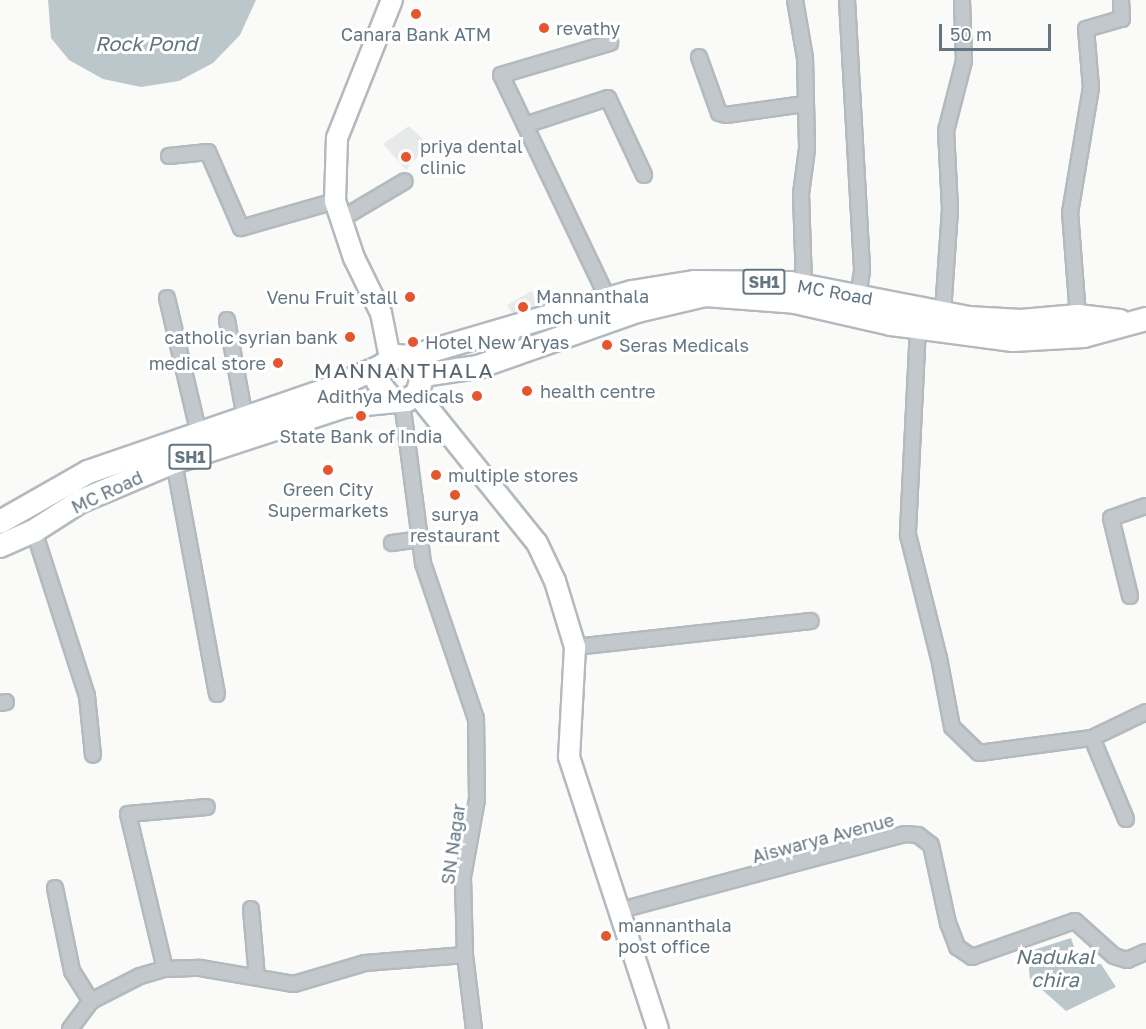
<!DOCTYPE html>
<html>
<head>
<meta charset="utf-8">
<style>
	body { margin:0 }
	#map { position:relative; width:1146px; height:1029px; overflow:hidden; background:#fafaf8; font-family:"Golos Text",sans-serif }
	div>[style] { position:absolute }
	.built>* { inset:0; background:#e8e9e9 }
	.water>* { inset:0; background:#bbc7cb }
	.roads { filter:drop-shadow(2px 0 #b3babf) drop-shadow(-2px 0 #b3babf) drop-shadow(0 2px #b3babf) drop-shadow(0 -2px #b3babf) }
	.street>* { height:14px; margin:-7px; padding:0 7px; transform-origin:7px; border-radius:7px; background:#c3c8cc }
	.secondary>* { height:20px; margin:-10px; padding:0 10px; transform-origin:10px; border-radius:10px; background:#fff }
	.primary>* { height:22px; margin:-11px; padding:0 11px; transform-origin:11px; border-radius:11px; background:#fff }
	.dots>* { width:16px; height:16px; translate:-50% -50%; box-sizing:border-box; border:3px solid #fff; border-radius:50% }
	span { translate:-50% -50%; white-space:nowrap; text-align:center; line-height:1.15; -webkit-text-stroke:6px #fff; paint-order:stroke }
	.shield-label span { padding:2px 4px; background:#fff; border:2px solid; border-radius:4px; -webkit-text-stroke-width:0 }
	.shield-label { font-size:16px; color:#657683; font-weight:700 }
	.poi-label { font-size:18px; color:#657683 }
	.left { translate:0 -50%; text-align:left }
	.right { translate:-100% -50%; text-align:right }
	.street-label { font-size:18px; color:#657683 }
	.water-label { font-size:20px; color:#60757c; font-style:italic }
	.quarter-label { font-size:21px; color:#57646e; letter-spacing:1.5px }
	.scale { position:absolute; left:939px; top:24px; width:112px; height:27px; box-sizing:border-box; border:3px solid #657683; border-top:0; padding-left:8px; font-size:18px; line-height:21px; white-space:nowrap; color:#657683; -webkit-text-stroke:4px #fff; paint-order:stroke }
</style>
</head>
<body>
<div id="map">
	<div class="built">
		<div style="clip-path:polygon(409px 126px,428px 144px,406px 170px,383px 144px)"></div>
		<div style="clip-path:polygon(532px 291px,539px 310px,517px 320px,507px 305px)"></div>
	</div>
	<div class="water">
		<div style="clip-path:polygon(48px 0,256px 0,240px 35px,213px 63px,179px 81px,141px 87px,103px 79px,69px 60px,51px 38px)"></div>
		<div style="clip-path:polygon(1071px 938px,1080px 964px,1101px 964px,1116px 987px,1066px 1011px,1030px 979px,1027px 952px)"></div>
	</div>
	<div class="roads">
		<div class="street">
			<div style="left:795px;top:0;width:59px;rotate:80.2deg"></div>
			<div style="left:805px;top:58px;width:91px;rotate:88.7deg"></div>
			<div style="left:807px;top:149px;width:45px;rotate:97.6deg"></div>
			<div style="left:801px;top:194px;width:92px;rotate:88.1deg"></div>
			<div style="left:847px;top:0;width:271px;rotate:86.8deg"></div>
			<div style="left:862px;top:271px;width:25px;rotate:99deg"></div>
			<div style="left:699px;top:57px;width:59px;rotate:70.3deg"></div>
			<div style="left:719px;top:113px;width:7px;rotate:16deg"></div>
			<div style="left:726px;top:115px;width:79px;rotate:-8deg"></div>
			<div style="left:525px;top:125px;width:87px;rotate:-18deg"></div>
			<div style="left:608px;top:98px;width:85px;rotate:64.9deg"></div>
			<div style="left:169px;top:156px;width:39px;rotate:-6deg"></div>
			<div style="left:208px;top:152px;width:83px;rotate:66.5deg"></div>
			<div style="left:241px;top:228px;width:98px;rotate:-16deg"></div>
			<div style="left:341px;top:219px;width:74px;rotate:-30.7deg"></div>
			<div style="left:167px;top:298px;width:140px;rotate:76.8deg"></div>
			<div style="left:608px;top:299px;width:248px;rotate:-115.5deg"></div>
			<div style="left:501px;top:75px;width:114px;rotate:-16.4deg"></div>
			<div style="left:943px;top:312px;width:103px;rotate:-86.1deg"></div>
			<div style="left:950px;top:209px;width:78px;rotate:-92.9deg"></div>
			<div style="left:946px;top:131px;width:72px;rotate:-75.6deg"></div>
			<div style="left:964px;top:61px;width:61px;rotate:-91.9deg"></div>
			<div style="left:1078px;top:316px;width:103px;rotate:-94.4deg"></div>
			<div style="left:1070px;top:213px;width:127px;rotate:-80.5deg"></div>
			<div style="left:1091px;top:88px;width:59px;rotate:-94.8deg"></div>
			<div style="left:1086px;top:29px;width:37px;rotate:-16deg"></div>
			<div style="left:1122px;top:19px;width:19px;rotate:-93deg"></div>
			<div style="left:227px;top:320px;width:100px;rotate:79.6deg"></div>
			<div style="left:918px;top:327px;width:208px;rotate:92.8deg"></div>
			<div style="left:908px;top:535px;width:127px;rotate:75.9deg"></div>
			<div style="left:939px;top:658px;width:70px;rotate:79.3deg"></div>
			<div style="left:952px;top:727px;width:37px;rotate:44deg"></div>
			<div style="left:979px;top:753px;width:114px;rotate:-7.6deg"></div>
			<div style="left:174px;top:462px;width:236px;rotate:79.5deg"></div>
			<div style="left:34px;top:531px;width:173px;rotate:72.2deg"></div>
			<div style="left:87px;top:696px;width:59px;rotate:84.2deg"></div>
			<div style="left:392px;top:543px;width:28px;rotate:-8deg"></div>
			<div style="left:1130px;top:596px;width:80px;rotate:-103.7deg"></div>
			<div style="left:1111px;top:518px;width:37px;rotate:-19deg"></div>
			<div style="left:575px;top:647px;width:237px;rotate:-6.3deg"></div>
			<div style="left:0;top:703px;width:6px;rotate:-9deg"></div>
			<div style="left:1126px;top:819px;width:88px;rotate:-112.8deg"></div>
			<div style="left:1092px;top:738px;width:60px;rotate:-25.7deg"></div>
			<div style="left:55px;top:888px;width:85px;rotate:78.4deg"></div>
			<div style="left:72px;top:971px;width:36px;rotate:58deg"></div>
			<div style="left:251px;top:909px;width:68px;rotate:85deg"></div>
			<div style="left:621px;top:910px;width:294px;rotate:-15deg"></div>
			<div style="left:905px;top:834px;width:13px;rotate:4deg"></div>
			<div style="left:918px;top:835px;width:16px;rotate:38deg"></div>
			<div style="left:931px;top:845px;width:80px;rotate:77.7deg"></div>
			<div style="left:948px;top:923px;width:26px;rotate:69deg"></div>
			<div style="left:957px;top:947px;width:18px;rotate:34deg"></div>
			<div style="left:972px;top:957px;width:109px;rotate:-19.3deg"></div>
			<div style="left:1075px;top:921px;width:52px;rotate:41.9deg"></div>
			<div style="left:1114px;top:956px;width:14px;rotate:17deg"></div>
			<div style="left:1127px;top:960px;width:21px;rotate:-23deg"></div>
			<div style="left:465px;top:955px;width:75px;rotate:83.1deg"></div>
			<div style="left:165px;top:969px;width:159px;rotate:-103.4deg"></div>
			<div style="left:128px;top:814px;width:79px;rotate:-5.1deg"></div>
			<div style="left:70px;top:1029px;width:35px;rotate:-53deg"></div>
			<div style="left:91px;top:1001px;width:55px;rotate:-27deg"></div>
			<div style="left:140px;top:976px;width:26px;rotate:-16deg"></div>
			<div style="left:165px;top:969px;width:35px;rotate:-2deg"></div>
			<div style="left:200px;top:968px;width:95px;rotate:9.7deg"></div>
			<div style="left:294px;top:984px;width:74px;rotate:-16.5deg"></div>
			<div style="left:365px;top:963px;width:100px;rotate:-4.6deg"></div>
			<div style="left:465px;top:955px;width:78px;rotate:-91.5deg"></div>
			<div style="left:463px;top:877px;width:79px;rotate:-79.8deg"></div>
			<div style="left:477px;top:799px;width:80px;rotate:-90.7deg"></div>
			<div style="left:476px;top:719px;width:165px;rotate:-108.8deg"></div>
			<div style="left:423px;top:563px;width:163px;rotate:-97.4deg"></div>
		</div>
		<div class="secondary">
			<div style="left:390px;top:358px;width:46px;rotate:-101.3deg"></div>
			<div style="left:381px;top:313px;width:61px;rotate:-116.1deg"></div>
			<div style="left:354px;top:258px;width:60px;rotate:-108.4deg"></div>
			<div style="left:335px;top:201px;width:63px;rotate:-88.2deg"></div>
			<div style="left:337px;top:138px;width:149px;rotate:-68.3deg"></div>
			<div style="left:417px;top:394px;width:191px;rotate:51.2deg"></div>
			<div style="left:537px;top:543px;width:42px;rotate:64.7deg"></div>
			<div style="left:555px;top:581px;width:69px;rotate:73.1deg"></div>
			<div style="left:575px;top:647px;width:110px;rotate:93.1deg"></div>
			<div style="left:569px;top:757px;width:286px;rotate:71.9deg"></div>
		</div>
		<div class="primary">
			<div style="left:410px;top:357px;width:231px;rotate:-16.3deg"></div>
			<div style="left:632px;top:292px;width:64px;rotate:-9deg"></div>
			<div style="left:695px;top:282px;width:95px;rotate:0.6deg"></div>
			<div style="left:790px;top:283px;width:181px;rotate:11.1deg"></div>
			<div style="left:968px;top:318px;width:53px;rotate:3.2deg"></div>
			<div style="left:1021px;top:321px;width:57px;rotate:-5deg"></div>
			<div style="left:1078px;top:316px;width:42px;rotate:6.8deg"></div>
			<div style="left:423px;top:375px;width:56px;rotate:-8.3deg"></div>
			<div style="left:478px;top:367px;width:169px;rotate:-19.4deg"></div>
			<div style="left:637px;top:311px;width:70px;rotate:-13.2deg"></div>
			<div style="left:705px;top:295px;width:90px;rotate:4.4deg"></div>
			<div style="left:795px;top:302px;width:98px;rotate:12.9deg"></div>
			<div style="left:891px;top:324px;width:123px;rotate:7.5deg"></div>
			<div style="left:1013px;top:340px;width:71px;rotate:-3.2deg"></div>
			<div style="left:1084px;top:336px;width:64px;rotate:-15.3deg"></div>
			<div style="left:0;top:522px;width:101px;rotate:-29.6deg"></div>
			<div style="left:88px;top:472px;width:255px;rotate:-19deg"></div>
			<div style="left:329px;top:389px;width:56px;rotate:-23.3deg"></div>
			<div style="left:0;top:546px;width:37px;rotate:-24deg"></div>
			<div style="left:34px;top:531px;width:56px;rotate:-32.6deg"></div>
			<div style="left:81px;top:501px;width:101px;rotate:-22.8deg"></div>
			<div style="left:174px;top:462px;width:180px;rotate:-18.1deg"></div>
			<div style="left:345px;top:406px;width:62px;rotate:-5.5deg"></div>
			<div style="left:407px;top:400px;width:12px;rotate:-31deg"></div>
			<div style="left:417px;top:394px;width:20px;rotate:-72deg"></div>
			<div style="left:423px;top:375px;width:22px;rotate:-126deg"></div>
			<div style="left:410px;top:357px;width:14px;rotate:-176deg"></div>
			<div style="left:396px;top:356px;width:19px;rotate:145deg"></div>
			<div style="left:380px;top:367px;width:15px;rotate:98deg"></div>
			<div style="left:378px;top:382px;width:23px;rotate:52deg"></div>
		</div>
	</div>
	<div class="dots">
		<div style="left:416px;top:14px;background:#e4572e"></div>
		<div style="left:544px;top:28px;background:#e4572e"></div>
		<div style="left:406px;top:157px;background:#e4572e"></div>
		<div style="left:410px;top:297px;background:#e4572e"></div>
		<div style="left:523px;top:307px;background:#e4572e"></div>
		<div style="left:350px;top:337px;background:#e4572e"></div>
		<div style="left:413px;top:342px;background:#e4572e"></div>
		<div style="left:607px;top:345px;background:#e4572e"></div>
		<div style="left:278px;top:363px;background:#e4572e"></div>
		<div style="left:527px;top:391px;background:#e4572e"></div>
		<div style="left:477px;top:396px;background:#e4572e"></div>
		<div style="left:361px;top:416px;background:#e4572e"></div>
		<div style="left:328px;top:470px;background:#e4572e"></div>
		<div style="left:436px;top:475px;background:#e4572e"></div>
		<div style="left:455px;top:495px;background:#e4572e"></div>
		<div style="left:606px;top:936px;background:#e4572e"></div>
	</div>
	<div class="shield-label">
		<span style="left:764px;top:282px">SH1</span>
		<span style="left:190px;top:457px">SH1</span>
	</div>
	<div class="poi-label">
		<span class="left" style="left:556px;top:28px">revathy</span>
		<span style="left:416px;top:34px">Canara Bank ATM</span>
		<span class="left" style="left:420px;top:157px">priya dental<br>clinic</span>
		<span class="right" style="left:398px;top:297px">Venu Fruit stall</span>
		<span class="left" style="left:536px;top:307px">Mannanthala<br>mch unit</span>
		<span class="right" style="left:338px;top:337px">catholic syrian bank</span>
		<span class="left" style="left:425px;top:342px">Hotel New Aryas</span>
		<span class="left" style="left:619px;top:345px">Seras Medicals</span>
		<span class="right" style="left:266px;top:363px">medical store</span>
		<span class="left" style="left:540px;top:391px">health centre</span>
		<span class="right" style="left:464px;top:396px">Adithya Medicals</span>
		<span style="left:361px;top:436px">State Bank of India</span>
		<span class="left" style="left:448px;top:475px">multiple stores</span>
		<span style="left:328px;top:500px">Green City<br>Supermarkets</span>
		<span style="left:455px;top:525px">surya<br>restaurant</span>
		<span class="left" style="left:618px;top:936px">mannanthala<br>post office</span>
	</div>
	<div class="street-label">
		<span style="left:835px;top:292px;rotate:10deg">MC Road</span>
		<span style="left:107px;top:492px;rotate:-25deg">MC Road</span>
		<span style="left:823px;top:838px;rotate:-15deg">Aiswarya Avenue</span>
		<span style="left:453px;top:844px;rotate:-82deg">SN Nagar</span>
	</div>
	<div class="water-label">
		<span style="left:146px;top:43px">Rock Pond</span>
		<span style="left:1055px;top:968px">Nadukal<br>chira</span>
	</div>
	<div class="quarter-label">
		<span style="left:404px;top:370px">MANNANTHALA</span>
	</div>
	<div class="scale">50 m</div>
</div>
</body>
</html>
